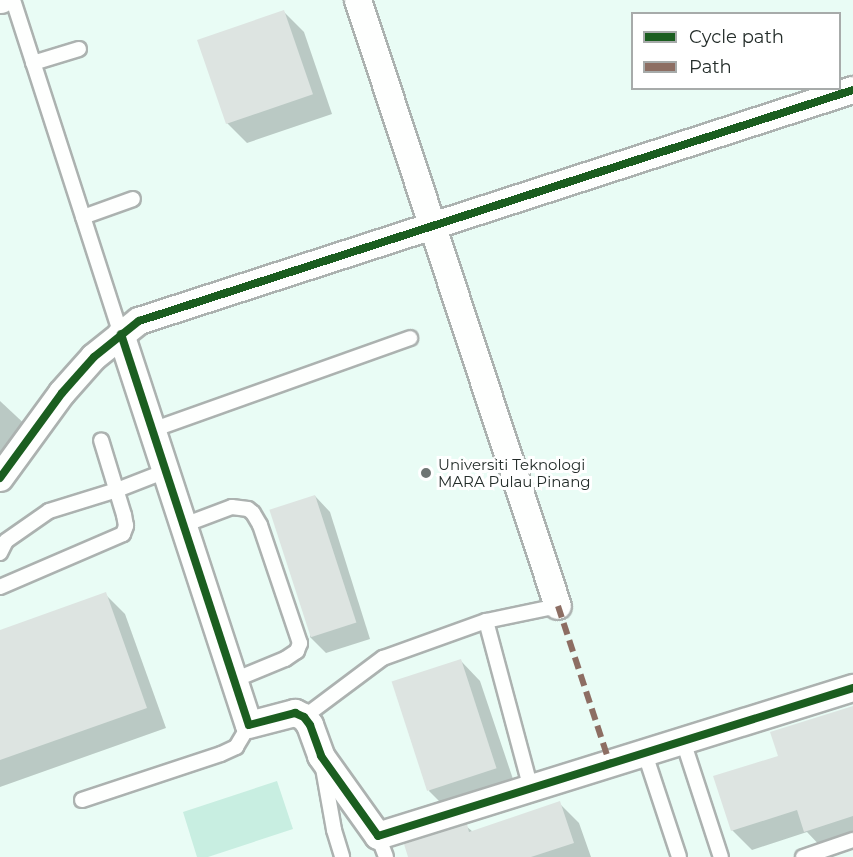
<!DOCTYPE html>
<html>
<head>
<meta charset="utf-8">
<style>
	body { margin:0 }
	#map { position:relative; width:853px; height:857px; overflow:hidden; background:#f7fcfa; font-family:Montserrat,sans-serif }
	div>[style] { position:absolute }
	.built>* { inset:0; background:#e9fcf5 }
	.green>* { inset:0; background:#c8eee1 }
	.shadow>* { inset:0; background:#0003 }
	.building>* { inset:0; background:#dde4e1; transform-origin:0 0 }
	.roads { filter:drop-shadow(2px 0 #acb2b0) drop-shadow(-2px 0 #acb2b0) drop-shadow(0 2px #acb2b0) drop-shadow(0 -2px #acb2b0) }
	.service>* { height:14px; margin:-7px; padding:0 7px; transform-origin:7px; border-radius:7px; background:#fefffe }
	.minor>* { height:26px; margin:-13px; padding:0 13px; transform-origin:13px; border-radius:13px; background:#fefffe }
	.quiet>* { height:6px; margin-top:-3px; transform-origin:0; background:repeating-linear-gradient(90deg,#8d6e63 0 12px,transparent 0 18px) }
	.cycleway>* { height:8px; margin:-4px; padding:0 4px; transform-origin:4px; border-radius:4px; background:#1b5e20 }
	.dots>* { width:16px; height:16px; translate:-50% -50%; box-sizing:border-box; border:3px solid #fff; border-radius:50% }
	span { translate:-50% -50%; white-space:nowrap; text-align:center; line-height:1.15; -webkit-text-stroke:6px #fff; paint-order:stroke }
	.poi-label { font-size:15px; color:#242d2a }
	.left { translate:0 -50%; text-align:left }
	.legend { position:absolute; left:631px; top:12px; width:210px; height:78px; box-sizing:border-box; background:#fff; border:2px solid #a7abaa; margin:0; padding:8px 10px; list-style:none; font-size:18px; color:#242d2a }
	.legend li { display:flex; align-items:center; gap:12px; height:30px }
	.legend b { width:30px; border:2px solid #a7abaa }
</style>
</head>
<body>
<div id="map">
	<div class="built">
		<div style="clip-path:polygon(evenodd,0 0,853px 0,853px 857px,0 857px,0 0,632px 14px,840px 14px,840px 88px,632px 88px,632px 14px)"></div>
	</div>
	<div class="green">
		<div style="clip-path:polygon(277px 781px,293px 829px,208px 857px,197px 857px,183px 812px)"></div>
	</div>
	<div class="shadow">
		<div style="clip-path:polygon(284px 12px,304px 32px,332px 114px,247px 143px,227px 123px)"></div>
		<div style="clip-path:polygon(0 401px,30px 429px,0 470px)"></div>
		<div style="clip-path:polygon(315px 496px,330px 512px,370px 639px,326px 653px,310px 637px)"></div>
		<div style="clip-path:polygon(105px 594px,125px 614px,166px 728px,0 787px,0 632px)"></div>
		<div style="clip-path:polygon(460px 660px,480px 681px,516px 788px,449px 811px,429px 791px)"></div>
		<div style="clip-path:polygon(853px 707px,853px 842px,825px 851px,807px 832px,752px 850px,732px 830px,780px 757px)"></div>
		<div style="clip-path:polygon(559px 803px,579px 823px,591px 857px,410px 857px,466px 826px,473px 832px)"></div>
	</div>
	<div class="building">
		<div style="left:284px;top:10px;width:89px;height:92px;rotate:71deg"></div>
		<div style="left:315px;top:495px;width:134px;height:48px;rotate:72deg"></div>
		<div style="clip-path:polygon(106px 592px,147px 708px,0 760px,0 630px)"></div>
		<div style="left:461px;top:659px;width:115px;height:73px;rotate:72deg"></div>
		<div style="clip-path:polygon(853px 706px,853px 816px,804px 832px,797px 810px,731px 831px,713px 776px,778px 756px,770px 732px)"></div>
		<div style="clip-path:polygon(560px 801px,574px 843px,531px 857px,408px 857px,404px 844px,467px 824px,469px 832px)"></div>
	</div>
	<div class="roads">
		<div class="service">
			<div style="left:13px;top:0;width:351px;rotate:72.1deg"></div>
			<div style="left:33px;top:63px;width:48px;rotate:-16.9deg"></div>
			<div style="left:83px;top:217px;width:53px;rotate:-19.8deg"></div>
			<div style="left:152px;top:430px;width:274px;rotate:-19.6deg"></div>
			<div style="left:184px;top:525px;width:51px;rotate:-20.6deg"></div>
			<div style="left:232px;top:507px;width:16px;rotate:7deg"></div>
			<div style="left:248px;top:509px;width:6px;rotate:39deg"></div>
			<div style="left:253px;top:513px;width:14px;rotate:60deg"></div>
			<div style="left:260px;top:525px;width:125px;rotate:71.3deg"></div>
			<div style="left:300px;top:643px;width:9px;rotate:111deg"></div>
			<div style="left:297px;top:651px;width:14px;rotate:146deg"></div>
			<div style="left:285px;top:659px;width:55px;rotate:157.6deg"></div>
			<div style="left:0;top:553px;width:13px;rotate:-63deg"></div>
			<div style="left:6px;top:541px;width:52px;rotate:-34.9deg"></div>
			<div style="left:49px;top:511px;width:71px;rotate:-17.2deg"></div>
			<div style="left:117px;top:490px;width:53px;rotate:-21.2deg"></div>
			<div style="left:0;top:587px;width:134px;rotate:-23.3deg"></div>
			<div style="left:123px;top:534px;width:9px;rotate:-69deg"></div>
			<div style="left:126px;top:526px;width:11px;rotate:-100deg"></div>
			<div style="left:124px;top:515px;width:78px;rotate:-107deg"></div>
			<div style="left:486px;top:621px;width:174px;rotate:75deg"></div>
			<div style="left:304px;top:717px;width:99px;rotate:-36.8deg"></div>
			<div style="left:383px;top:658px;width:109px;rotate:-19.8deg"></div>
			<div style="left:486px;top:621px;width:74px;rotate:-11.8deg"></div>
			<div style="left:683px;top:741px;width:122px;rotate:71.9deg"></div>
			<div style="left:645px;top:754px;width:108px;rotate:71.7deg"></div>
			<div style="left:323px;top:768px;width:63px;rotate:79.9deg"></div>
			<div style="left:334px;top:830px;width:28px;rotate:73deg"></div>
			<div style="left:82px;top:800px;width:146px;rotate:-18.3deg"></div>
			<div style="left:221px;top:754px;width:17px;rotate:-25deg"></div>
			<div style="left:236px;top:747px;width:26px;rotate:-59deg"></div>
			<div style="left:378px;top:836px;width:22px;rotate:69deg"></div>
			<div style="left:803px;top:857px;width:53px;rotate:-18.8deg"></div>
		</div>
		<div class="minor">
			<div style="left:0;top:0;width:1px"></div>
			<div style="left:358px;top:0;width:638px;rotate:71.74deg"></div>
			<div style="left:121px;top:334px;width:411px;rotate:71.9deg"></div>
			<div style="left:249px;top:725px;width:48px;rotate:-14.6deg"></div>
			<div style="left:295px;top:713px;width:10px;rotate:24deg"></div>
			<div style="left:304px;top:717px;width:10px;rotate:53deg"></div>
			<div style="left:310px;top:725px;width:33px;rotate:70deg"></div>
			<div style="left:321px;top:756px;width:98px;rotate:54.5deg"></div>
			<div style="left:378px;top:836px;width:498px;rotate:-17.3deg"></div>
			<div style="left:0;top:478px;width:105px;rotate:-53.9deg"></div>
			<div style="left:62px;top:393px;width:48px;rotate:-48.4deg"></div>
			<div style="left:94px;top:357px;width:58px;rotate:-38.7deg"></div>
			<div style="left:139px;top:321px;width:750px;rotate:-17.93deg"></div>
		</div>
	</div>
	<div class="quiet">
		<div style="left:558px;top:606px;width:166px;rotate:71.8deg"></div>
	</div>
	<div class="cycleway">
		<div style="left:121px;top:334px;width:411px;rotate:71.9deg"></div>
		<div style="left:249px;top:725px;width:48px;rotate:-14.6deg"></div>
		<div style="left:295px;top:713px;width:10px;rotate:24deg"></div>
		<div style="left:304px;top:717px;width:10px;rotate:53deg"></div>
		<div style="left:310px;top:725px;width:33px;rotate:70deg"></div>
		<div style="left:321px;top:756px;width:98px;rotate:54.5deg"></div>
		<div style="left:378px;top:836px;width:498px;rotate:-17.3deg"></div>
		<div style="left:0;top:478px;width:105px;rotate:-53.9deg"></div>
		<div style="left:62px;top:393px;width:48px;rotate:-48.4deg"></div>
		<div style="left:94px;top:357px;width:58px;rotate:-38.7deg"></div>
		<div style="left:139px;top:321px;width:750px;rotate:-17.93deg"></div>
	</div>
	<div class="dots">
		<div style="left:426px;top:473px;background:#6e7573"></div>
	</div>
	<div class="poi-label">
		<span class="left" style="left:438px;top:473px">Universiti Teknologi<br>MARA Pulau Pinang</span>
	</div>
	<ul class="legend">
	<li><b style="height:8px;background:#1b5e20"></b>Cycle path</li>
	<li><b style="height:8px;background:#8d6e63"></b>Path</li>
	</ul>
</div>
</body>
</html>
